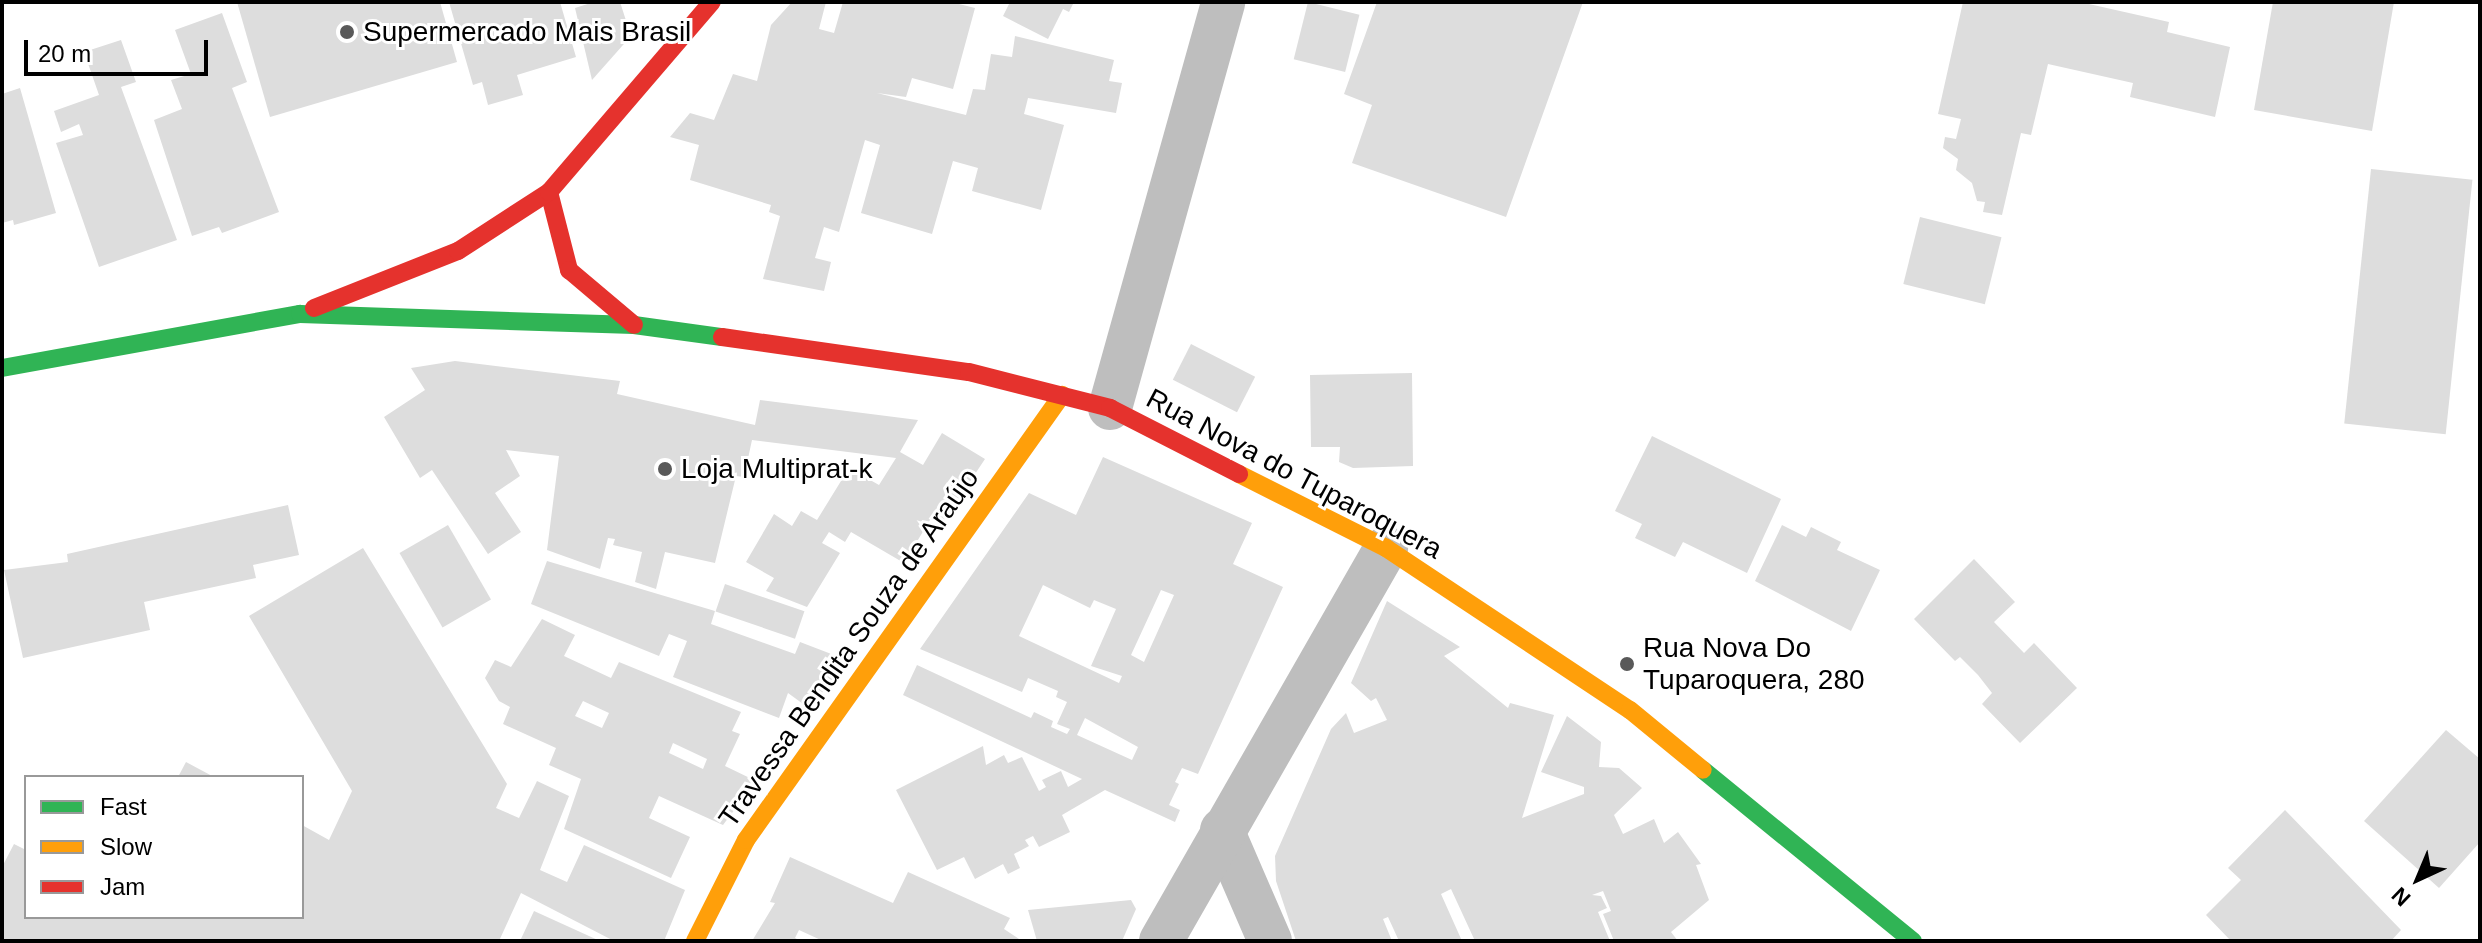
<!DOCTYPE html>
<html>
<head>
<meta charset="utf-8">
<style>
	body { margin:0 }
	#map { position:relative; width:2482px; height:943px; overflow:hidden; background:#fff; font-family:Helvetica,sans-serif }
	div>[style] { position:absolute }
	.building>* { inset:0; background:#ddd; transform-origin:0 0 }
	.street>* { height:44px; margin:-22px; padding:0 22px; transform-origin:22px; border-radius:22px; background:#bebebe }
	.fast>* { height:18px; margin:-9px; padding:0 9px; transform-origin:9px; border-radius:9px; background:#30b455 }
	.slow>* { height:18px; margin:-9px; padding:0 9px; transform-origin:9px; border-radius:9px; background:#ff9f0a }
	.jam>* { height:18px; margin:-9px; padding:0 9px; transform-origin:9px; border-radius:9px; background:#e5322d }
	.dots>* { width:22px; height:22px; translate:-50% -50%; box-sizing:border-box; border:4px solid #fff; border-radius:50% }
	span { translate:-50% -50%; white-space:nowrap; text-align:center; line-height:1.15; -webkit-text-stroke:6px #fff; paint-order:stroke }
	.poi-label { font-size:28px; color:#000 }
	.left { translate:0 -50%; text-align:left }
	.street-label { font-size:28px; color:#000 }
	.frame { position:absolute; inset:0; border:4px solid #000; pointer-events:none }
	.legend { position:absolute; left:24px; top:775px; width:280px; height:144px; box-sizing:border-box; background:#fff; border:2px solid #999; margin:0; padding:10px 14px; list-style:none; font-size:24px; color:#000 }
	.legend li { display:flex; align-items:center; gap:16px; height:40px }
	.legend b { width:40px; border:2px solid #999 }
	.north { position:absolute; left:2378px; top:839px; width:80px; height:80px; -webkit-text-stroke:6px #fff; paint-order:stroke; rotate:224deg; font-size:22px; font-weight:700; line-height:32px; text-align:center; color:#000 }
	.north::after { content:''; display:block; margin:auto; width:28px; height:36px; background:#000; clip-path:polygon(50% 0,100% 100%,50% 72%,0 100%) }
	.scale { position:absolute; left:24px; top:40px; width:184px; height:36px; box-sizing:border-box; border:4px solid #000; border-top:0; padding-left:10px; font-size:24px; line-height:28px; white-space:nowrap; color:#000; -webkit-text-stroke:6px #fff; paint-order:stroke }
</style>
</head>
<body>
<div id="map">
	<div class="building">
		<div style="clip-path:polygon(237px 2px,440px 2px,457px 62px,270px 117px)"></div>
		<div style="clip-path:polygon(449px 2px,560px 2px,576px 57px,517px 75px,523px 95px,488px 105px,482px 82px,473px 85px)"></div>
		<div style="clip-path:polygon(594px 2px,620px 2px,631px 36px,592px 80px,575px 8px)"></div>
		<div style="clip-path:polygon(792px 2px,826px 2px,819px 29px,834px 33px,843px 2px,951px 2px,975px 8px,953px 89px,912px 78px,906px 97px,877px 93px,966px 115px,973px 89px,985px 90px,991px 54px,1012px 57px,1015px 36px,1114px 60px,1109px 81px,1122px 83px,1116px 113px,1028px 98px,1024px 114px,1064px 125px,1041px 210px,972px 191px,978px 168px,953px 161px,932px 234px,861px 213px,880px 145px,865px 140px,839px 232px,824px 227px,815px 258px,831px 262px,824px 291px,763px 279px,780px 216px,769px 212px,771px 205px,690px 180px,699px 145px,670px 137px,690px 113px,714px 120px,733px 74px,757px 81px,771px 25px)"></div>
		<div style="clip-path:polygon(1010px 2px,1074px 2px,1069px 12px,1063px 9px,1048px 39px,1003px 16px)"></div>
		<div style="left:1308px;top:2px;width:53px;height:59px;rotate:14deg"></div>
		<div style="clip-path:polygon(1377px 2px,1583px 2px,1506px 217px,1352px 163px,1372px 105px,1344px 94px)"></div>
		<div style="clip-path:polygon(1963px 2px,2080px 2px,2169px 22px,2167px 32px,2230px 47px,2215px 117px,2130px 97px,2133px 83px,2048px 64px,2031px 135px,2021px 133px,2002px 215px,1983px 212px,1985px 202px,1977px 201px,1972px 183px,1956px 170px,1958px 159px,1943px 148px,1945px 137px,1956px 139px,1961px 119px,1938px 114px)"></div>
		<div style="clip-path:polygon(2273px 2px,2394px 2px,2372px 131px,2254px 110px)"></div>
		<div style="clip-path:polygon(222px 13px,247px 82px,232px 88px,279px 212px,222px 233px,219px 227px,192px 236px,154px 120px,182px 109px,171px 80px,191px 74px,175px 30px)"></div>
		<div style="clip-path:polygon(121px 40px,136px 82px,121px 87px,177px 240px,99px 267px,56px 143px,83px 135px,79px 124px,61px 132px,54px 111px,99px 95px,84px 52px)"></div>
		<div style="clip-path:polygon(20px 88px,56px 213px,14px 225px,13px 220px,2px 223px,2px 94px)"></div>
		<div style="left:2371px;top:169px;width:102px;height:256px;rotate:6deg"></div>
		<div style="left:1920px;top:217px;width:84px;height:69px;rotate:14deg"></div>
		<div style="left:1191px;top:344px;width:72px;height:40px;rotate:27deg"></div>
		<div style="clip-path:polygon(455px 361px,620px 381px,617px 394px,755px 425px,760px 400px,918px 420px,900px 452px,923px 465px,942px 433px,985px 459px,943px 522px,933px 515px,904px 563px,851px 532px,845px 542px,829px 532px,822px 543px,840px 553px,807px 607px,766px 591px,774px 578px,746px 562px,774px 514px,792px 526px,801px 511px,817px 520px,849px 468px,879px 485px,896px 458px,752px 440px,744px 477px,736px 476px,715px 563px,665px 552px,656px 589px,635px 582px,642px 552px,613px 545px,615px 539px,608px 538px,600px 569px,547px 550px,559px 456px,506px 450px,520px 476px,495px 493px,521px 532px,488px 554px,432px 470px,420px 478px,384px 417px,425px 390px,411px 368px)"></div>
		<div style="clip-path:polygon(1412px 373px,1413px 466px,1353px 468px,1339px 462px,1340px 447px,1311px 447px,1310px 375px)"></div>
		<div style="clip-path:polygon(1652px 436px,1781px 499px,1747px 573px,1683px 542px,1675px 557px,1635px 538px,1642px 524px,1615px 511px)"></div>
		<div style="clip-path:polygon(evenodd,1103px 457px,1252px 523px,1233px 564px,1283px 587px,1198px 774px,1182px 768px,1175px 782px,1179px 784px,1169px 805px,1180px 810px,1175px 822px,1105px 790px,1062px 815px,1070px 832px,1039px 847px,1033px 836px,1025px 840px,1029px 846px,1014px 854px,1020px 868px,1008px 874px,1003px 864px,975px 879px,964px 857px,937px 870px,896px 790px,983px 746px,986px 765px,1004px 755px,1008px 763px,1022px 757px,1039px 791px,1046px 787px,1042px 780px,1061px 771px,1068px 787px,1082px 779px,903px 695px,917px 665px,1031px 718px,1034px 712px,1053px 721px,1051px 727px,1067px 734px,1070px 729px,1057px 724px,1067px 702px,1056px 697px,1058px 691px,1028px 678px,1022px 692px,920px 649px,1029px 493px,1076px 515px,1103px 457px,1043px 585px,1090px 608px,1094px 600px,1116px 609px,1091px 666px,1122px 676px,1119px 683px,1019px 636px,1043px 585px,1103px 457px,1161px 590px,1174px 595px,1144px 662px,1131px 655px,1161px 590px,1103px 457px,1085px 718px,1138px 747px,1132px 760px,1077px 735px,1085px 718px)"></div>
		<div style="clip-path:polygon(288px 505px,299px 555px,253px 565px,256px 578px,144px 602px,150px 630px,23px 658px,4px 570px,68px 562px,67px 554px)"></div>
		<div style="left:448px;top:525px;width:86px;height:56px;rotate:60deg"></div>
		<div style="clip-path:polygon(1782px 525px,1806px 537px,1811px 527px,1841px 542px,1837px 550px,1880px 570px,1851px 631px,1755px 581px)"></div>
		<div style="clip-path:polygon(363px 548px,507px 784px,496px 808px,519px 818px,537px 781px,569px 796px,540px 870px,567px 882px,584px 845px,685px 890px,664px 941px,614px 941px,521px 893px,499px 941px,2px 941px,2px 867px,14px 844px,26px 850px,26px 917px,302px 917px,302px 825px,329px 840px,352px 791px,249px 616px)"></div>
		<div style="clip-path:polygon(1974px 559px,2015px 602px,1994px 622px,2024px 653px,2034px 643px,2077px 688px,2020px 743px,1982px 704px,1992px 693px,1978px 675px,1960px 657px,1955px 661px,1914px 619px)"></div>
		<div style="clip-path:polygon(547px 561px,715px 611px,711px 624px,795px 654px,800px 642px,847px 660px,810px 709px,788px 693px,779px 718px,673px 677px,687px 641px,669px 634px,659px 656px,531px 604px)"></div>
		<div style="left:725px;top:584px;width:84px;height:29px;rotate:19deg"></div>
		<div style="clip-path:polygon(1387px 601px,1460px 647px,1444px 656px,1508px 708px,1510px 703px,1554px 715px,1522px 818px,1584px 794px,1584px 787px,1541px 772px,1567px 716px,1601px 742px,1599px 767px,1619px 768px,1642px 788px,1614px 815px,1623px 834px,1654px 819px,1664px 843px,1678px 832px,1701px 864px,1696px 865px,1709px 900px,1671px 932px,1678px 941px,1614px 941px,1603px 914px,1611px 911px,1603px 891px,1592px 895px,1601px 896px,1607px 908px,1598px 912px,1610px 941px,1475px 941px,1451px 889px,1441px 894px,1462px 941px,1399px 941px,1388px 917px,1383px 919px,1392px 941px,1296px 941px,1276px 881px,1275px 856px,1331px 729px,1346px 713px,1354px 733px,1387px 720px,1376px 698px,1371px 701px,1351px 683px)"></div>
		<div style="clip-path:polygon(evenodd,542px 619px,575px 635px,564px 656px,611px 678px,619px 662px,741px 712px,732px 731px,740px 734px,725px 766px,756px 781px,723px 825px,659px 796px,649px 818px,690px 837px,671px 878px,564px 829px,581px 779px,549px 765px,556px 748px,503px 724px,510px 707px,499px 701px,485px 678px,495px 660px,511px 667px,542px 619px,583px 701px,609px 713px,602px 728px,575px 716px,583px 701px,542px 619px,673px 743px,707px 759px,703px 769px,669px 753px,673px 743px)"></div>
		<div style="clip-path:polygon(2446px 730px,2480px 759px,2480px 842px,2439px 888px,2364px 821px)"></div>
		<div style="clip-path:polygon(186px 762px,214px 777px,178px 777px)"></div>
		<div style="clip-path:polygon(2285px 810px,2401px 930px,2391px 941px,2231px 941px,2206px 915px,2241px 880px,2228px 868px)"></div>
		<div style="clip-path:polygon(790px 857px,893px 903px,908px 872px,1010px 918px,1004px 929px,1022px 941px,823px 941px,799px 930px,795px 938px,801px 941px,752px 941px,775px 903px,770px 902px)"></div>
		<div style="clip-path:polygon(1131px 900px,1136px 909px,1122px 941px,1037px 941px,1028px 910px)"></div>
		<div style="clip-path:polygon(534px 911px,600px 941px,520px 941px)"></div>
	</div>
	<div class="street">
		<div style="left:1110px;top:408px;width:421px;rotate:-74.4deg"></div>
		<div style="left:1222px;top:830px;width:121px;rotate:66.6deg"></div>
		<div style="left:1161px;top:941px;width:453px;rotate:-60.2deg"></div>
	</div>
	<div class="fast">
		<div style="left:2px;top:368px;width:303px;rotate:-10.3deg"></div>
		<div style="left:300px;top:314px;width:334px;rotate:1.9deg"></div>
		<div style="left:634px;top:325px;width:89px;rotate:7.8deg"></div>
		<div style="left:1703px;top:770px;width:271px;rotate:39.2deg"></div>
	</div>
	<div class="slow">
		<div style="left:1239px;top:474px;width:165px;rotate:26.7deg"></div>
		<div style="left:1386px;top:548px;width:293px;rotate:33.6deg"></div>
		<div style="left:1630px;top:710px;width:94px;rotate:39.4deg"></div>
		<div style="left:695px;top:941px;width:113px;rotate:-63.2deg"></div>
		<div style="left:746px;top:840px;width:546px;rotate:-54.62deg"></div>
	</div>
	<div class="jam">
		<div style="left:549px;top:192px;width:81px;rotate:75.6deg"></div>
		<div style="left:569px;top:270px;width:85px;rotate:40.2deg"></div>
		<div style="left:314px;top:308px;width:155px;rotate:-21.6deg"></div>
		<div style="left:458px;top:251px;width:108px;rotate:-33deg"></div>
		<div style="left:549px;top:192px;width:250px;rotate:-49.4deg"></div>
		<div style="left:722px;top:337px;width:249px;rotate:8.1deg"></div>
		<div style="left:969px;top:372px;width:146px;rotate:14.3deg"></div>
		<div style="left:1110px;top:408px;width:145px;rotate:27.1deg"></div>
	</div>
	<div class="dots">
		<div style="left:347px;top:32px;background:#595959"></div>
		<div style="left:665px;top:469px;background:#595959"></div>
		<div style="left:1627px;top:664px;background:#595959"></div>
	</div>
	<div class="poi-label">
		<span class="left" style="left:363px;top:32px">Supermercado Mais Brasil</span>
		<span class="left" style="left:681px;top:469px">Loja Multiprat-k</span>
		<span class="left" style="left:1643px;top:664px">Rua Nova Do<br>Tuparoquera, 280</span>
	</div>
	<div class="street-label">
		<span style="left:1294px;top:474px;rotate:28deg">Rua Nova do Tuparoquera</span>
		<span style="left:849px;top:648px;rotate:-55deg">Travessa Bendita Souza de Araújo</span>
	</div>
	<div class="frame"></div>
	<ul class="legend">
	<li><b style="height:10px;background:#30b455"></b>Fast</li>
	<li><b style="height:10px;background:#ff9f0a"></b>Slow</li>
	<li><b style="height:10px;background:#e5322d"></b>Jam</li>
	</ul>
	<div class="north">N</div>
	<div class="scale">20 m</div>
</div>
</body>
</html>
